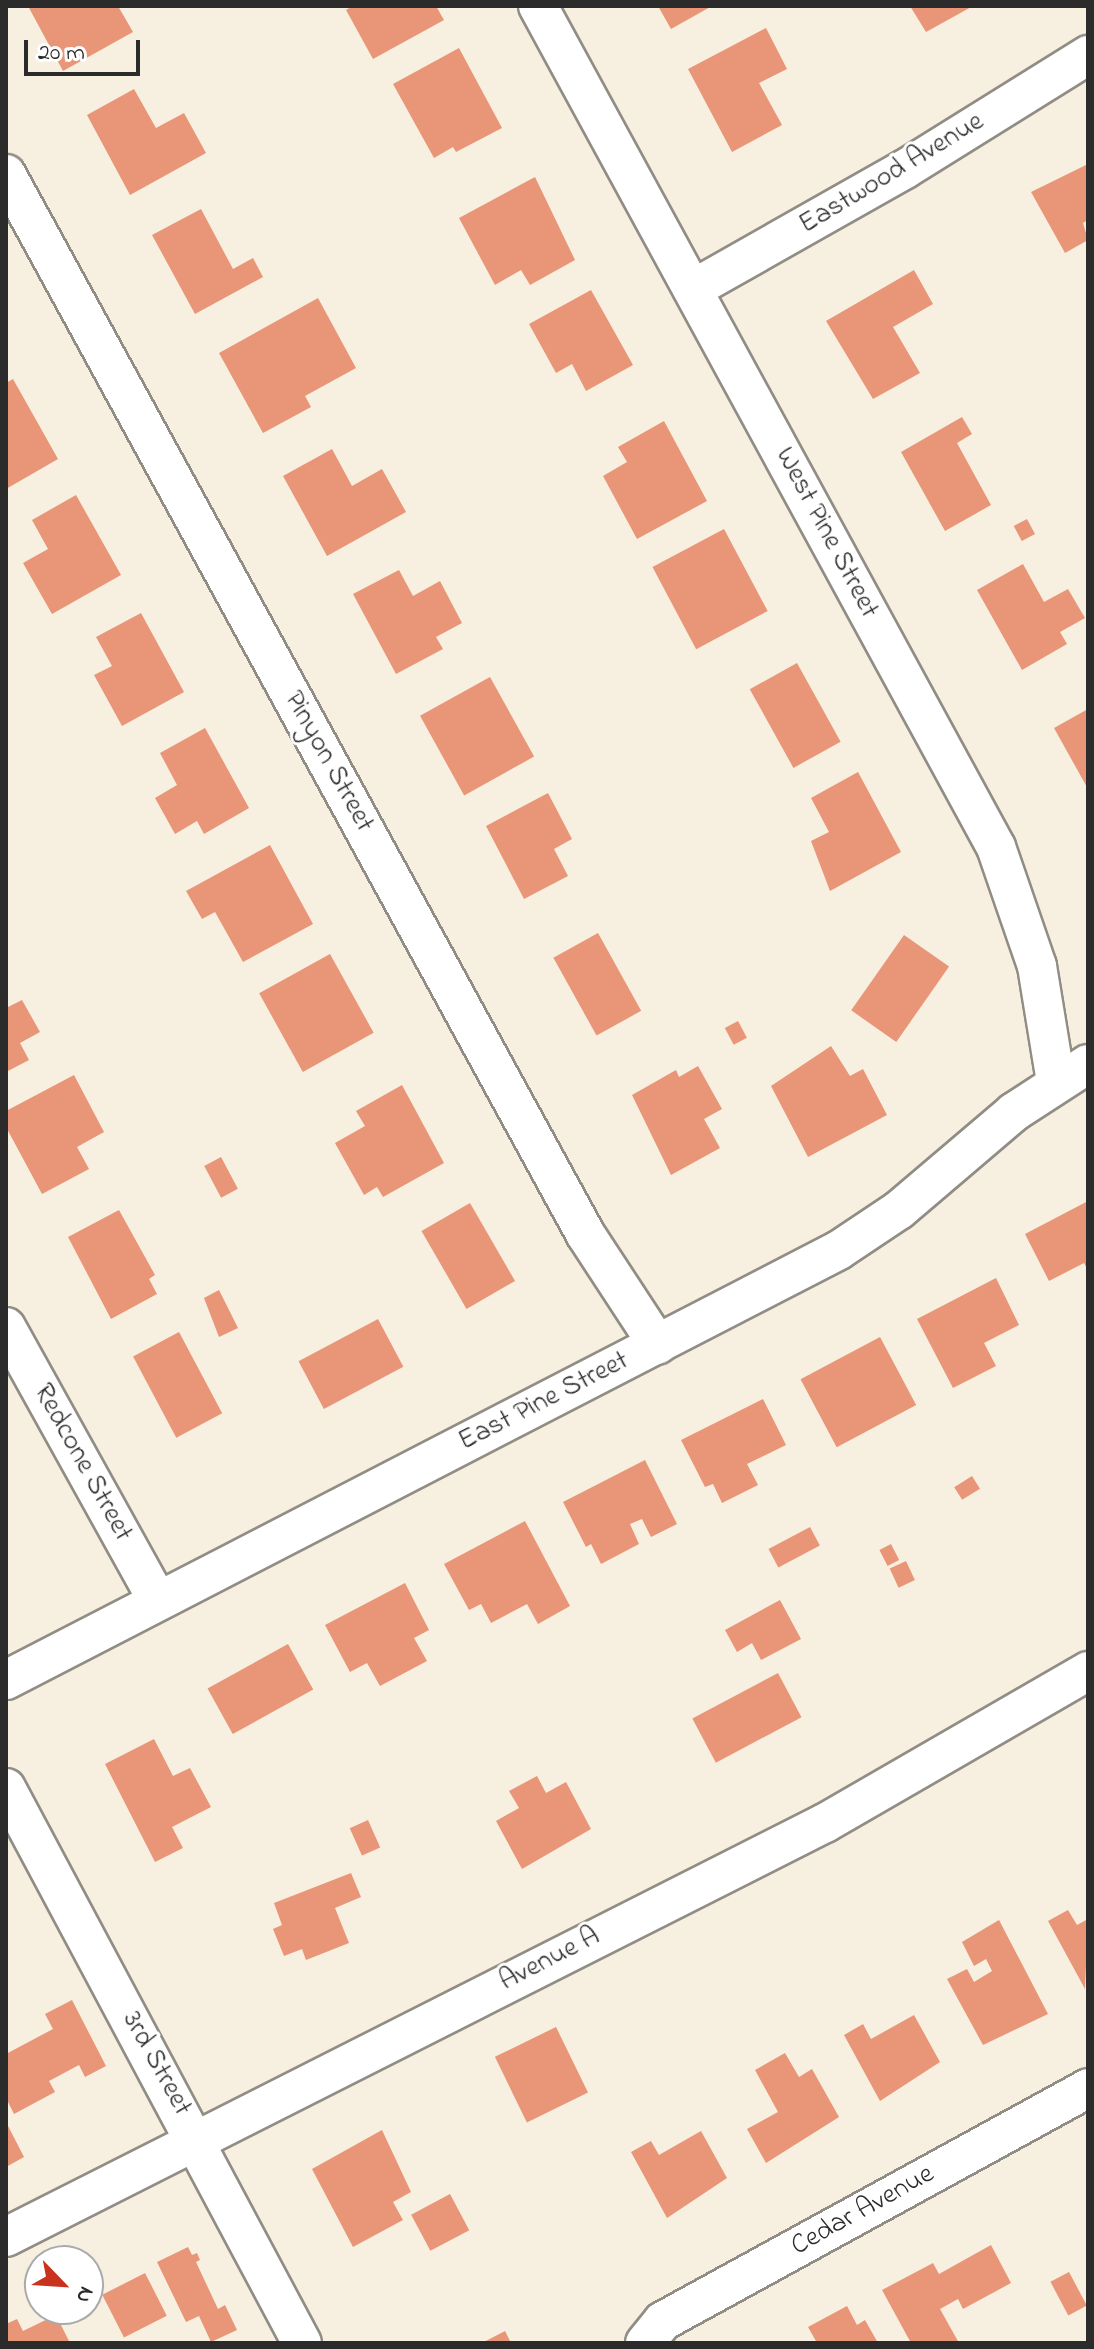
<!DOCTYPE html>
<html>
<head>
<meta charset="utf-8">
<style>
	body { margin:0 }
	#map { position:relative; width:1094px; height:2349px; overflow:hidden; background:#f7efdf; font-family:"Indie Flower",sans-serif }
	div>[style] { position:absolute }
	.building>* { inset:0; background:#e99578; transform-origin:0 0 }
	.roads { filter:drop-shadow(2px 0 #918d85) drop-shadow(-2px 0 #918d85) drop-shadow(0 2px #918d85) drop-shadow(0 -2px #918d85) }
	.minor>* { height:38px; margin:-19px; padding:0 19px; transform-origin:19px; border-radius:19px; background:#fff }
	span { translate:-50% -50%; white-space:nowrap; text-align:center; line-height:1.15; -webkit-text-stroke:6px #fff; paint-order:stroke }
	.street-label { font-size:28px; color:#2b2b2b }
	.frame { position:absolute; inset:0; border:8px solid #2b2b2b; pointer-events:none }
	.north { position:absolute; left:24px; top:2245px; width:80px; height:80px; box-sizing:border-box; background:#fff; border:2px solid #aaa; border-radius:50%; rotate:115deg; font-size:22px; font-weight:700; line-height:32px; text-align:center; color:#2b2b2b }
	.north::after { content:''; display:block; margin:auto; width:28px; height:36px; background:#c8321e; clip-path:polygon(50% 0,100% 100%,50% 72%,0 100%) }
	.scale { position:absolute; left:24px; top:40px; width:116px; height:36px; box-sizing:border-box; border:4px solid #2b2b2b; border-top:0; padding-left:10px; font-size:24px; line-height:28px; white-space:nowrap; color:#2b2b2b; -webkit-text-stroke:6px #fff; paint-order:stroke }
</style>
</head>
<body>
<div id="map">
	<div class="building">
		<div style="clip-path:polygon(28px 6px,118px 6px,133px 32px,63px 71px)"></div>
		<div style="clip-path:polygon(353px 6px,436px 6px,444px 20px,373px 59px,346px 10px)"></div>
		<div style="clip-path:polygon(658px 6px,712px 6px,671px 29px)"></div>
		<div style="clip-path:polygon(910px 6px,973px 6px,926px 32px)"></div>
		<div style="clip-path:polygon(766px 28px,787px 69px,759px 83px,782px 125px,732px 152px,688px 69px)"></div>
		<div style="clip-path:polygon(459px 48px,502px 128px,456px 152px,453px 147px,434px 158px,393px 84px)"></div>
		<div style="clip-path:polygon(134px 89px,156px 128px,184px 113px,206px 153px,130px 195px,87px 115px)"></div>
		<div style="clip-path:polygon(1088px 164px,1088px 220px,1083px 223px,1088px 240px,1065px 253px,1031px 192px)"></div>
		<div style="clip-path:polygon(535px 177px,575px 260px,530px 285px,521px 270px,495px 285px,459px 218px)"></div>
		<div style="clip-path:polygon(201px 209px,233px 269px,253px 258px,263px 277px,195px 314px,152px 235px)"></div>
		<div style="clip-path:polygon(914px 270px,933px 304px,893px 327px,920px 373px,873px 399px,826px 321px)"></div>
		<div style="clip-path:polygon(591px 290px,633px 365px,586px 391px,572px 364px,556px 373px,529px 324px)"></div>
		<div style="clip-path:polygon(318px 298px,356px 368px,305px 396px,311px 407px,263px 433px,219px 353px)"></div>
		<div style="clip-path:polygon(13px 379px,58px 459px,6px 489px,6px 383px)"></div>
		<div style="clip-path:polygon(962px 417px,972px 434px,957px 443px,991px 505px,945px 531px,901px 452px)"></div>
		<div style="clip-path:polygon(664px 421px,707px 501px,637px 539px,603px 476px,627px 462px,618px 447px)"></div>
		<div style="clip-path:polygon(332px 449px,352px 486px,382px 469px,406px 512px,327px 556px,283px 476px)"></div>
		<div style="clip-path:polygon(76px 495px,121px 575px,52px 614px,23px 563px,48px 549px,32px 520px)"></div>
		<div style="left:1027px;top:519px;width:17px;height:15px;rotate:62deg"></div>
		<div style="left:724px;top:529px;width:93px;height:81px;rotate:62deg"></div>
		<div style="clip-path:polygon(1023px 564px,1044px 602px,1068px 589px,1085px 618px,1060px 632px,1067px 644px,1022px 670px,977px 590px)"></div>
		<div style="clip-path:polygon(399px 570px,413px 596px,440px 581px,462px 623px,436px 637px,443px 649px,396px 674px,353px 594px)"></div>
		<div style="clip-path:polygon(141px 613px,184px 692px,122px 726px,94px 675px,112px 666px,96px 637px)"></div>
		<div style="left:797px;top:663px;width:90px;height:54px;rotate:61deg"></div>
		<div style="left:490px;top:677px;width:91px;height:80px;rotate:61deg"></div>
		<div style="clip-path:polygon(1088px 709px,1088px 789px,1054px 728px)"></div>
		<div style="clip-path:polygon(205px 728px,249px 808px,204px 834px,197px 821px,175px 834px,155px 798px,177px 785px,160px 753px)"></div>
		<div style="clip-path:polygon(858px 772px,901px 852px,830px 891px,811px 841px,829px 832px,811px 798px)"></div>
		<div style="clip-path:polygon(548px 793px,572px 839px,554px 849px,568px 876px,524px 899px,486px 826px)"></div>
		<div style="clip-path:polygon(270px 845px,313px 924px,243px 962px,215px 912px,202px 919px,186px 891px)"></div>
		<div style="left:598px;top:933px;width:89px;height:51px;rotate:61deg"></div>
		<div style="left:904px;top:935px;width:55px;height:92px;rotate:35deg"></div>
		<div style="left:330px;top:954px;width:90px;height:81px;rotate:61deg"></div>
		<div style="clip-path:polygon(22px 1000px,40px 1032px,20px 1043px,29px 1060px,6px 1072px,6px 1008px)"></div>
		<div style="left:738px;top:1021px;width:19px;height:15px;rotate:62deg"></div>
		<div style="clip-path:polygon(831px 1046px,850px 1076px,863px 1069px,887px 1115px,808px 1157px,771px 1086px)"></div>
		<div style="clip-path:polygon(698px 1066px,722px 1109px,704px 1119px,720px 1148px,671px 1175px,632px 1095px,676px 1070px,679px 1077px)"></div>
		<div style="clip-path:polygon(74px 1075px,104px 1132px,77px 1147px,89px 1169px,42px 1194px,6px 1127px,6px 1111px)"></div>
		<div style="clip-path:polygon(402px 1085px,444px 1163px,383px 1197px,377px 1187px,364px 1195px,335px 1143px,365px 1126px,356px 1111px)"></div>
		<div style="left:221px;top:1157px;width:36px;height:19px;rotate:62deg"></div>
		<div style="clip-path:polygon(1088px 1201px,1088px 1271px,1084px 1263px,1049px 1281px,1025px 1234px)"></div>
		<div style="left:470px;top:1203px;width:90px;height:56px;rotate:60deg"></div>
		<div style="clip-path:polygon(119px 1210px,155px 1275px,149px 1279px,157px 1294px,111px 1319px,68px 1237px)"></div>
		<div style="clip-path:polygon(996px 1278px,1019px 1325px,984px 1343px,996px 1366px,953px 1388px,917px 1319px)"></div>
		<div style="clip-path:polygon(219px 1290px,238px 1328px,219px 1337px,204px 1298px)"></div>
		<div style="left:378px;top:1319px;width:54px;height:90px;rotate:62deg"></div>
		<div style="left:179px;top:1332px;width:92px;height:52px;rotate:62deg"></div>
		<div style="left:880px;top:1337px;width:77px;height:90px;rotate:62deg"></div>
		<div style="clip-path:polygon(763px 1399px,786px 1445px,747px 1464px,758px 1485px,722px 1503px,713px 1484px,705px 1487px,681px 1440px)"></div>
		<div style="clip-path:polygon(645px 1460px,677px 1524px,651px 1537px,642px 1519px,630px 1524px,639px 1544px,601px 1564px,591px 1544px,586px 1547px,563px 1502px)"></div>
		<div style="left:972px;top:1476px;width:15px;height:21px;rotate:58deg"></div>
		<div style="clip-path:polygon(525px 1521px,570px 1606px,538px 1624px,527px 1604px,491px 1623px,481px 1604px,469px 1610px,444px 1564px)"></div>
		<div style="left:810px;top:1527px;width:21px;height:47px;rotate:62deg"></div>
		<div style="left:891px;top:1544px;width:18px;height:13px;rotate:63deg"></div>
		<div style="left:906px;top:1561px;width:21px;height:18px;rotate:65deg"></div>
		<div style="clip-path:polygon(405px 1583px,429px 1630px,414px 1638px,427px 1661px,380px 1686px,367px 1663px,350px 1672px,325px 1625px)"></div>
		<div style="clip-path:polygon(780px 1600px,801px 1639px,761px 1660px,752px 1643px,737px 1652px,725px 1630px)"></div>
		<div style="left:288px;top:1644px;width:52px;height:92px;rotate:61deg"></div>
		<div style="left:778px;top:1673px;width:50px;height:97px;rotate:62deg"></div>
		<div style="clip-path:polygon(154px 1739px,173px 1776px,190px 1768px,211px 1807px,172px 1827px,183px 1848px,155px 1862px,105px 1764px)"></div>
		<div style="clip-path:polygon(537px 1776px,546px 1793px,566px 1782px,591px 1829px,522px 1869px,496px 1821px,519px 1808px,509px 1791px)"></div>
		<div style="left:368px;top:1820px;width:30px;height:20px;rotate:66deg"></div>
		<div style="clip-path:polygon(351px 1873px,361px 1897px,335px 1908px,349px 1943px,306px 1960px,302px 1949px,284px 1956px,273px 1929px,282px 1925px,274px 1903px)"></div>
		<div style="clip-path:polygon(1068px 1910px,1077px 1925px,1088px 1919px,1085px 1989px,1048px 1921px)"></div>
		<div style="clip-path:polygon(999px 1920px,1048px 2014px,983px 2045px,947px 1979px,967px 1969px,974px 1982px,992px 1971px,986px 1959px,974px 1966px,962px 1942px)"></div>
		<div style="clip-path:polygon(72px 2000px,106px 2066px,85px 2077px,79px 2065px,49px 2081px,55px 2092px,14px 2114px,6px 2098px,6px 2054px,53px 2029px,45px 2014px)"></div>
		<div style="clip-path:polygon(914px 2015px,940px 2062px,880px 2101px,844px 2035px,863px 2024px,871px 2039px)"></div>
		<div style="left:556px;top:2027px;width:73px;height:68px;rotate:64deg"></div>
		<div style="clip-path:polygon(785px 2053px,799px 2077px,812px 2069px,839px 2117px,766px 2163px,747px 2129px,778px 2112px,755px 2070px)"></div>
		<div style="clip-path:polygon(6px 2122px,24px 2157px,6px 2167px)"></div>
		<div style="clip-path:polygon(382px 2130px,411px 2192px,393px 2202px,403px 2220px,353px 2247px,312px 2169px)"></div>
		<div style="clip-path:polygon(701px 2131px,727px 2178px,667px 2218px,631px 2152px,651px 2141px,659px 2155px)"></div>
		<div style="left:450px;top:2194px;width:41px;height:44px;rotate:62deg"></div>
		<div style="clip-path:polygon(991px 2245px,1011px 2283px,963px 2309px,958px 2299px,940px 2309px,959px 2343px,911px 2343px,882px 2290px,933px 2263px,939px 2274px)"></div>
		<div style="clip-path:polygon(188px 2247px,192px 2255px,197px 2253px,200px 2260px,196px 2262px,218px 2309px,225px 2305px,237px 2330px,211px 2342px,199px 2316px,186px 2322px,157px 2262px)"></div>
		<div style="left:1069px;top:2272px;width:38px;height:21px;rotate:62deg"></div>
		<div style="left:145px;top:2273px;width:48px;height:48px;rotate:63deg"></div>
		<div style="clip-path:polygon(847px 2306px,857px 2325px,865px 2320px,878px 2343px,817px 2343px,808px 2327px)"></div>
		<div style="clip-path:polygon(56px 2315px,70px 2343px,6px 2343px,6px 2324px,17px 2319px,23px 2331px)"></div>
		<div style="clip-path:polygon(505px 2331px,511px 2343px,482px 2343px)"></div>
	</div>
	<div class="roads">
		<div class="minor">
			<div style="left:538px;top:6px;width:958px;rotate:61.43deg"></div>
			<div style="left:996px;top:847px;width:126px;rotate:71deg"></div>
			<div style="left:1037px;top:966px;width:118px;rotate:80.7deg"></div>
			<div style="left:6px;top:174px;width:1209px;rotate:61.34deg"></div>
			<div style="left:586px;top:1235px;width:131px;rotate:56.8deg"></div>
			<div style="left:693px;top:289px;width:244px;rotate:-29.5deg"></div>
			<div style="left:905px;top:169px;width:216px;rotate:-31.9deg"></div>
			<div style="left:6px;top:1327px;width:311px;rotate:61deg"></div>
			<div style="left:6px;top:1680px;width:937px;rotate:-27.3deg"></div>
			<div style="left:839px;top:1250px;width:72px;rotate:-33.7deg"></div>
			<div style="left:899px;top:1210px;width:151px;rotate:-40.4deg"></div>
			<div style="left:1014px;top:1112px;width:88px;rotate:-33deg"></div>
			<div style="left:6px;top:1788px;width:629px;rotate:61.93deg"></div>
			<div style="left:6px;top:2237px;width:918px;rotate:-26.82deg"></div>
			<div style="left:825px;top:1823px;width:304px;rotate:-30deg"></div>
			<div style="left:645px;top:2343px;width:28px;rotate:-51deg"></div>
			<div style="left:663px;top:2321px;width:485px;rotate:-28.7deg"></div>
		</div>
	</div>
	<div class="street-label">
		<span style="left:892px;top:174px;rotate:-31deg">Eastwood Avenue</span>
		<span style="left:826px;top:533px;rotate:62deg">West Pine Street</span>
		<span style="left:328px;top:762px;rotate:61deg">Pinyon Street</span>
		<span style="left:544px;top:1402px;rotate:-27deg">East Pine Street</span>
		<span style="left:82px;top:1463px;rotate:61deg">Redcone Street</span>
		<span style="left:550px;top:1960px;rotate:-27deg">Avenue A</span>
		<span style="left:156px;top:2064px;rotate:61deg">3rd Street</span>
		<span style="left:863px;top:2211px;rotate:-29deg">Cedar Avenue</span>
	</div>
	<div class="frame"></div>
	<div class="north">N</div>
	<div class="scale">20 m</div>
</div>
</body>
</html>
